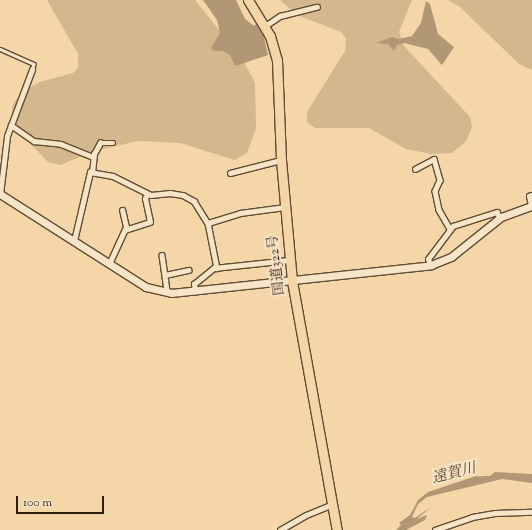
<!DOCTYPE html>
<html>
<head>
<meta charset="utf-8">
<style>
	body { margin:0 }
	#map { position:relative; width:532px; height:530px; overflow:hidden; background:#f4d6a8; font-family:"Sorts Mill Goudy","Noto Serif JP",serif }
	div>[style] { position:absolute }
	.green>* { inset:0; background:#d3b78d }
	.water>* { inset:0; background:#b19773 }
	.roads { filter:drop-shadow(1px 0 #614c33) drop-shadow(-1px 0 #614c33) drop-shadow(0 1px #614c33) drop-shadow(0 -1px #614c33) }
	.lane>* { height:2.5px; margin:-1.25px; padding:0 1.25px; transform-origin:1.25px; border-radius:1.25px; background:#f8e4c6 }
	.street>* { height:4.5px; margin:-2.25px; padding:0 2.25px; transform-origin:2.25px; border-radius:2.25px; background:#f8e4c6 }
	.secondary>* { height:7px; margin:-3.5px; padding:0 3.5px; transform-origin:3.5px; border-radius:3.5px; background:#f8e4c6 }
	.highway>* { height:9px; margin:-4.5px; padding:0 4.5px; transform-origin:4.5px; border-radius:4.5px; background:#f4d6a8 }
	span { translate:-50% -50%; white-space:nowrap; text-align:center; line-height:1.15; -webkit-text-stroke:4px #f8e4c6; paint-order:stroke }
	.street-label { font-size:14px; color:#301e0c }
	.water-label { font-size:15px; color:#5d4830; font-style:italic }
	.scale { position:absolute; left:16px; top:496px; width:88px; height:18px; box-sizing:border-box; border:2px solid #301e0c; border-top:0; padding-left:5px; font-size:12px; line-height:14px; white-space:nowrap; color:#301e0c; -webkit-text-stroke:3px #f8e4c6; paint-order:stroke }
</style>
</head>
<body>
<div id="map">
	<div class="green">
		<div style="clip-path:polygon(47px 0,195px 0,243px 60px,255px 83px,256px 128px,247px 153px,235px 160px,180px 143px,138px 141px,94px 151px,60px 165px,48px 162px,19px 132px,12px 113px,13px 104px,23px 91px,40px 82px,73px 73px,78px 67px,78px 54px)"></div>
		<div style="clip-path:polygon(280px 0,412px 0,399px 32px,404px 46px,470px 117px,472px 127px,466px 141px,452px 153px,431px 154px,406px 149px,369px 128px,315px 128px,307px 122px,307px 112px,345px 51px,346px 39px,341px 32px,297px 15px)"></div>
		<div style="clip-path:polygon(448px 0,532px 0,532px 70px,519px 64px,460px 7px)"></div>
	</div>
	<div class="water">
		<div style="clip-path:polygon(203px 0,236px 0,245px 19px,254px 26px,256px 24px,264px 37px,268px 55px,235px 66px,230px 55px,223px 51px,214px 51px,211px 48px,220px 33px,217px 20px)"></div>
		<div style="clip-path:polygon(426px 1px,430px 4px,438px 34px,454px 47px,442px 65px,428px 49px,404px 43px,397px 45px,394px 51px,388px 44px,376px 43px,392px 37px,399px 39px,412px 36px,421px 23px)"></div>
		<div style="clip-path:polygon(495px 472px,532px 474px,532px 483px,502px 479px,427px 497px,418px 504px,412px 517px,415px 518px,431px 507px,417px 519px,427px 515px,425px 520px,406px 530px,396px 530px,401px 525px,399px 523px,410px 515px,418px 500px,428px 492px,476px 476px,486px 478px,479px 476px,490px 476px)"></div>
	</div>
	<div class="roads">
		<div class="lane">
			<div style="left:0;top:49px;width:37px;rotate:24deg"></div>
			<div style="left:34px;top:64px;width:6px;rotate:108deg"></div>
		</div>
		<div class="street">
			<div style="left:265px;top:26px;width:18px;rotate:-34deg"></div>
			<div style="left:280px;top:16px;width:38px;rotate:-14deg"></div>
			<div style="left:11px;top:125px;width:28px;rotate:35deg"></div>
			<div style="left:34px;top:141px;width:27px;rotate:6deg"></div>
			<div style="left:61px;top:144px;width:35px;rotate:22deg"></div>
			<div style="left:415px;top:169px;width:21px;rotate:-28deg"></div>
			<div style="left:434px;top:159px;width:22px;rotate:74deg"></div>
			<div style="left:440px;top:180px;width:12px;rotate:114deg"></div>
			<div style="left:435px;top:191px;width:19px;rotate:78deg"></div>
			<div style="left:439px;top:210px;width:22px;rotate:60deg"></div>
			<div style="left:92px;top:173px;width:19px;rotate:-84deg"></div>
			<div style="left:94px;top:154px;width:13px;rotate:-61deg"></div>
			<div style="left:100px;top:143px;width:13px"></div>
			<div style="left:230px;top:173px;width:53px;rotate:-14.3deg"></div>
			<div style="left:0;top:195px;width:59px;rotate:-83.2deg"></div>
			<div style="left:7px;top:136px;width:71px;rotate:-69.3deg"></div>
			<div style="left:531px;top:206px;width:10px;rotate:-101deg"></div>
			<div style="left:529px;top:196px;width:3px;rotate:-18deg"></div>
			<div style="left:208px;top:223px;width:46px;rotate:78.7deg"></div>
			<div style="left:125px;top:230px;width:26px;rotate:-18deg"></div>
			<div style="left:150px;top:222px;width:24px;rotate:-102deg"></div>
			<div style="left:145px;top:199px;width:5px;rotate:-68deg"></div>
			<div style="left:74px;top:241px;width:71px;rotate:-76.9deg"></div>
			<div style="left:90px;top:172px;width:23px;rotate:10deg"></div>
			<div style="left:113px;top:176px;width:42px;rotate:26.6deg"></div>
			<div style="left:151px;top:195px;width:19px;rotate:-6deg"></div>
			<div style="left:170px;top:193px;width:13px;rotate:9deg"></div>
			<div style="left:183px;top:195px;width:13px;rotate:29deg"></div>
			<div style="left:194px;top:201px;width:26px;rotate:58deg"></div>
			<div style="left:208px;top:223px;width:34px;rotate:-17deg"></div>
			<div style="left:240px;top:213px;width:45px;rotate:-7.6deg"></div>
			<div style="left:162px;top:255px;width:37px;rotate:82deg"></div>
			<div style="left:109px;top:264px;width:41px;rotate:-65.3deg"></div>
			<div style="left:126px;top:227px;width:17px;rotate:-103deg"></div>
			<div style="left:430px;top:265px;width:6px;rotate:-108deg"></div>
			<div style="left:428px;top:259px;width:41px;rotate:-52.9deg"></div>
			<div style="left:453px;top:226px;width:46px;rotate:-17.7deg"></div>
			<div style="left:497px;top:212px;width:7px;rotate:63deg"></div>
			<div style="left:165px;top:275px;width:24px;rotate:-12deg"></div>
			<div style="left:195px;top:292px;width:8px;rotate:-97deg"></div>
			<div style="left:194px;top:284px;width:26px;rotate:-39deg"></div>
			<div style="left:214px;top:268px;width:75px;rotate:-6.1deg"></div>
			<div style="left:280px;top:530px;width:30px;rotate:-30deg"></div>
			<div style="left:306px;top:515px;width:29px;rotate:-22deg"></div>
			<div style="left:435px;top:530px;width:39px;rotate:-19deg"></div>
			<div style="left:472px;top:517px;width:23px;rotate:-10deg"></div>
			<div style="left:495px;top:513px;width:37px;rotate:-2deg"></div>
		</div>
		<div class="secondary">
			<div style="left:0;top:194px;width:173px;rotate:32.5deg"></div>
			<div style="left:146px;top:287px;width:26px;rotate:13deg"></div>
			<div style="left:171px;top:293px;width:262px;rotate:-6.1deg"></div>
			<div style="left:431px;top:265px;width:22px;rotate:-22deg"></div>
			<div style="left:451px;top:257px;width:64px;rotate:-38.7deg"></div>
			<div style="left:501px;top:217px;width:33px;rotate:-20deg"></div>
		</div>
		<div class="highway">
			<div style="left:248px;top:0;width:42px;rotate:58.6deg"></div>
			<div style="left:270px;top:36px;width:25px;rotate:74deg"></div>
			<div style="left:277px;top:60px;width:100px;rotate:87.7deg"></div>
			<div style="left:281px;top:160px;width:121px;rotate:84.8deg"></div>
			<div style="left:292px;top:281px;width:253px;rotate:79.8deg"></div>
		</div>
	</div>
	<div class="street-label">
		<span style="left:277px;top:265px;rotate:-97deg">国道322号</span>
	</div>
	<div class="water-label">
		<span style="left:454px;top:474px;rotate:-14deg">遠賀川</span>
	</div>
	<div class="scale">100 m</div>
</div>
</body>
</html>
